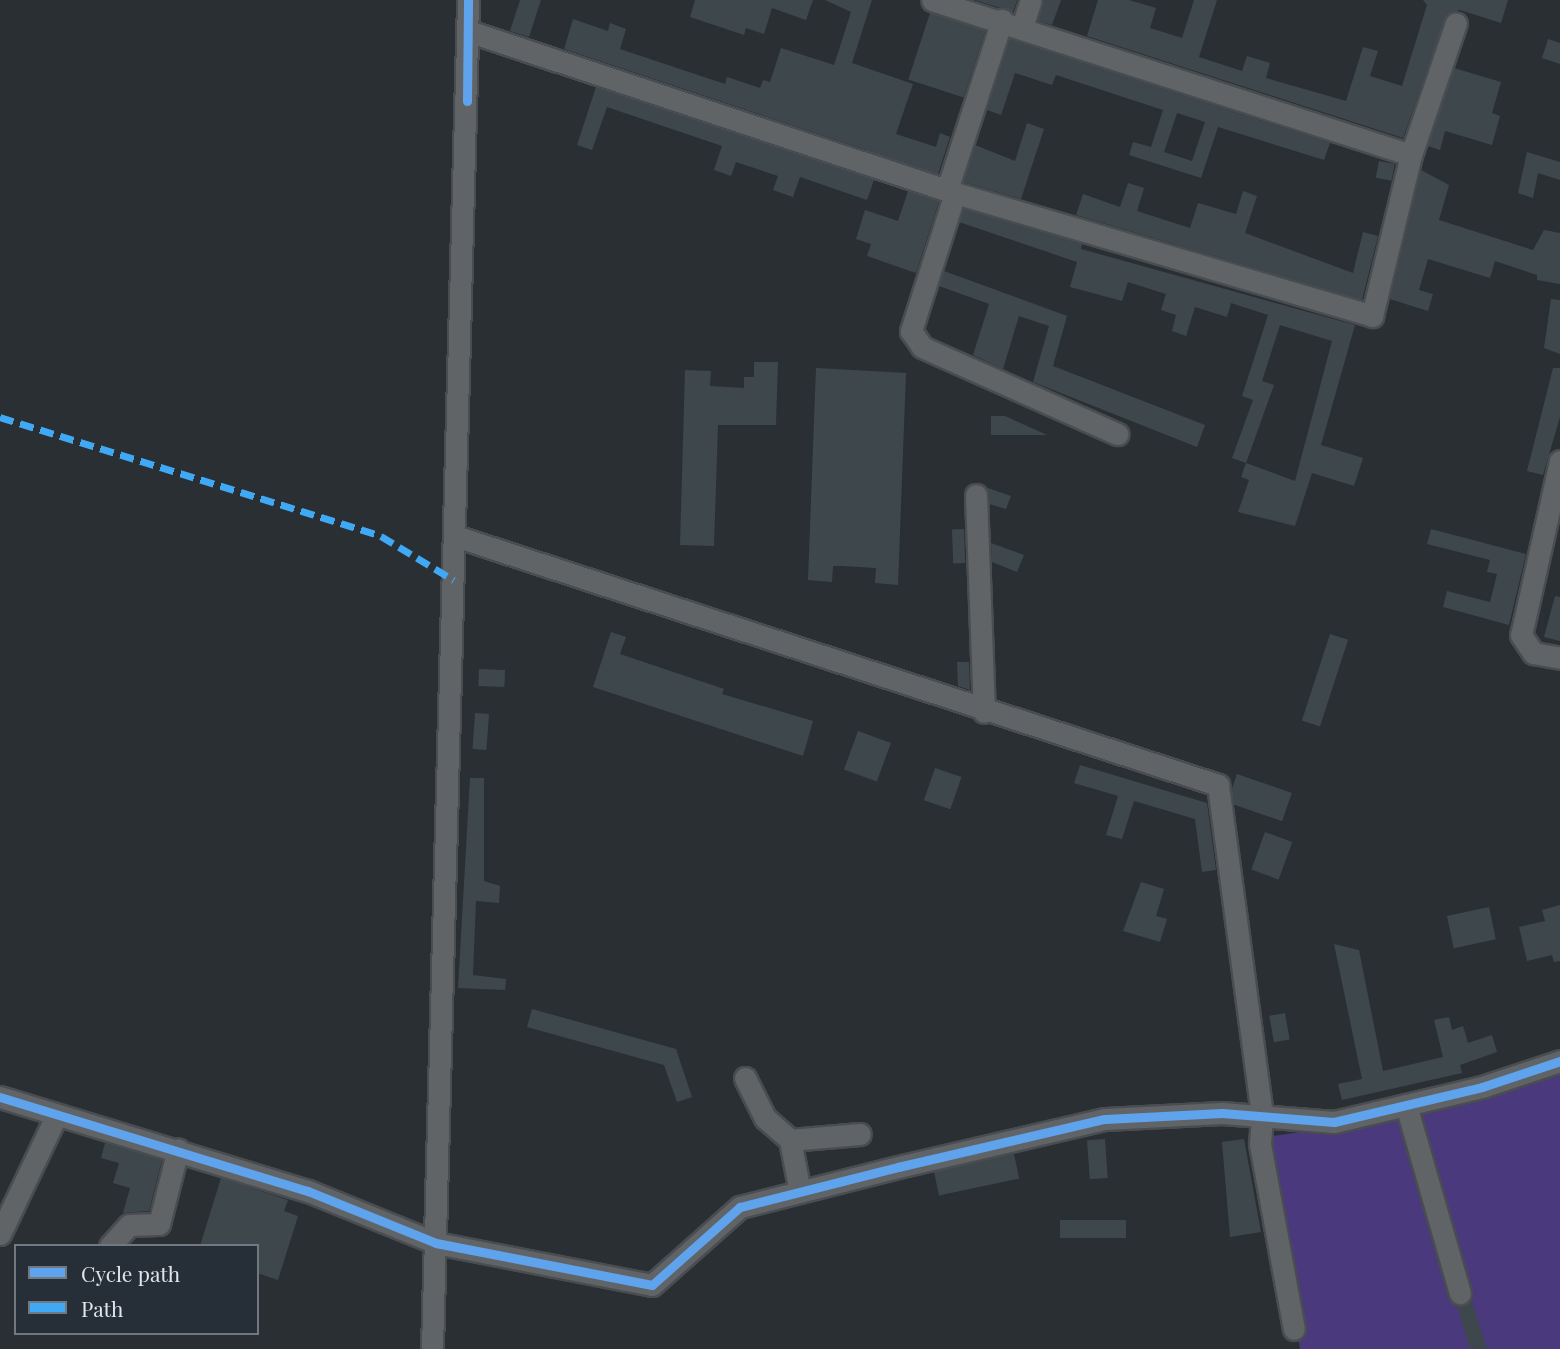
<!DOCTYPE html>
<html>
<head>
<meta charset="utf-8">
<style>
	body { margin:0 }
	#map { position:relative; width:1560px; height:1349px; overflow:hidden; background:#2a2f33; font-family:"Playfair Display",serif }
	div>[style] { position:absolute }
	.green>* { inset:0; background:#4a397d }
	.building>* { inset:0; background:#3e484c; transform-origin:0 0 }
	.roads { filter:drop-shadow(2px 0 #494d51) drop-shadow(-2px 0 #494d51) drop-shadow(0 2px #494d51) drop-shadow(0 -2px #494d51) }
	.minor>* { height:21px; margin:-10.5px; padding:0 10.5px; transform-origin:10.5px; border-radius:10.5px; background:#606467 }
	.quiet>* { height:7px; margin-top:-3.5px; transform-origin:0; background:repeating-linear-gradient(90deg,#3fa9f5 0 14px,transparent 0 21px) }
	.cycleway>* { height:9px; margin:-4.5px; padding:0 4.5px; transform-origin:4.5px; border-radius:4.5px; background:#60a3ed }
	span { translate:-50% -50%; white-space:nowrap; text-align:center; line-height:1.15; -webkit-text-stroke:6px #262f37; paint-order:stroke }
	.legend { position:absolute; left:14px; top:1244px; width:245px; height:91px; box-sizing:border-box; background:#262f37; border:2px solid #71787f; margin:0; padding:9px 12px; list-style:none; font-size:21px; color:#e1e6ec }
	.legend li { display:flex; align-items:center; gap:14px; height:35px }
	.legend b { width:35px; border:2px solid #71787f }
</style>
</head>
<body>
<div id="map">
	<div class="green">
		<div style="clip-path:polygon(1560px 1067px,1560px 1349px,1300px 1349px,1266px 1137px,1425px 1113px)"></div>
	</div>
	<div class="building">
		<div style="clip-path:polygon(520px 0,541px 0,529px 37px,510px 31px)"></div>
		<div style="clip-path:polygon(695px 0,813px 0,806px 20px,772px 8px,764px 34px,746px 28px,744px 35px,690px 17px)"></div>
		<div style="clip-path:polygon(825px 0,872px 0,852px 63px,913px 84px,896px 134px,936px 147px,940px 133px,950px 137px,938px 174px,564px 49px,573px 19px,608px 31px,610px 23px,626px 29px,620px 49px,725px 84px,727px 77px,760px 88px,763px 80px,770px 82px,781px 48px,834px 65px,851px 12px)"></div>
		<div style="clip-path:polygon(975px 0,1017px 0,1013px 12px)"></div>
		<div style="clip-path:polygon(1044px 0,1061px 0,1052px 25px,1038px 21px)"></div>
		<div style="clip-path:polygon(1098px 0,1129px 0,1156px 8px,1150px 28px,1182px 38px,1194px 0,1217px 0,1199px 57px,1242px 71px,1247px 56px,1270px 63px,1266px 78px,1346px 101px,1363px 47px,1378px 51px,1370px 76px,1402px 86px,1427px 5px,1423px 0,1508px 0,1501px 23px,1460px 10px,1447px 14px,1403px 138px,1087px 36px)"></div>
		<div style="left:930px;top:13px;width:58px;height:70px;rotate:18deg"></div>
		<div style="clip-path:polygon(evenodd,1010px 39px,1330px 143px,1324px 160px,1218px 127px,1201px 178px,1129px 155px,1133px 142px,1151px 147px,1163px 110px,1056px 75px,1052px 85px,1015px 73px,1001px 115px,987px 110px,1010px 39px,1177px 113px,1205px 122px,1192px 161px,1164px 152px,1177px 113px)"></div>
		<div style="clip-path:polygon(1548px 39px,1560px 43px,1560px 64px,1542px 58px)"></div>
		<div style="clip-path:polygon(1454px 68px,1501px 82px,1492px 113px,1500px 116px,1492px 145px,1445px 131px,1440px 150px,1428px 146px)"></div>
		<div style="clip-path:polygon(596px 87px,874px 180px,867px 200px,800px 177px,793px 197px,773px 190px,778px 176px,736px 162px,731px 176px,714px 170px,722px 146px,607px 107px,592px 150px,577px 145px)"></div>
		<div style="clip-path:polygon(1027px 123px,1044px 129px,1021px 199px,963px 182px,975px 145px,1015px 161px)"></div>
		<div style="clip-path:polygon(1527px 152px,1560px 162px,1560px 180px,1538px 173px,1533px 198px,1518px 193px)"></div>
		<div style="left:1379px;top:161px;width:16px;height:17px;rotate:11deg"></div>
		<div style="clip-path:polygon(1421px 170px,1449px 185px,1439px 220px,1533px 250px,1544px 230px,1560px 233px,1560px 284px,1537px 280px,1537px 275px,1495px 261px,1490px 278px,1428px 259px,1419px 290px,1433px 294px,1428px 311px,1390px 299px)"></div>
		<div style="clip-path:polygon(1128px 183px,1144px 188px,1137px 211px,1190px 228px,1198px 203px,1236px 214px,1243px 191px,1257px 196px,1245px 233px,1353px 273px,1363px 232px,1378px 236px,1362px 300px,1076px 215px,1083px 194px,1120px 207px)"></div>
		<div style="clip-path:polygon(908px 191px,939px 201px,916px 273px,867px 256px,871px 244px,856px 239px,865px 210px,898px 221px)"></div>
		<div style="clip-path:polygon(evenodd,964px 209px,1082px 244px,1081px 249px,1355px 325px,1321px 445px,1363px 458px,1354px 486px,1312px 473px,1295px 526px,1238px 512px,1249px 480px,1241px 477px,1246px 463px,1232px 458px,1253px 400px,1242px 396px,1268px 315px,1231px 303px,1227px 317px,1195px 307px,1186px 336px,1172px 331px,1176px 315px,1161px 310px,1166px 294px,1128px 282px,1122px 301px,1070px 287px,1077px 262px,959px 222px,964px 209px,1280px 325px,1332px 341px,1295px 481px,1246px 463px,1274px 385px,1262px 381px,1280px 325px)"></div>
		<div style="clip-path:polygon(944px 271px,1067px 316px,1053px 366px,1205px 425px,1197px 447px,1033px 382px,1049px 326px,1019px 316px,1003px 369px,973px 355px,989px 304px,939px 286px)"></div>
		<div style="clip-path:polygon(1551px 299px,1560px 300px,1560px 354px,1544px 348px)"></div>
		<div style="clip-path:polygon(754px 362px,778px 362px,776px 425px,718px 425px,714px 546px,680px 545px,685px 370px,711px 371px,710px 386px,744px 388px,744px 377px,754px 377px)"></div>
		<div style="clip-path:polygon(816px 368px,906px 373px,898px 585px,875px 583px,876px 568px,842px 566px,833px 566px,832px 582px,808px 580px)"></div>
		<div style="clip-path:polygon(1553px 368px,1560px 368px,1560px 417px,1543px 475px,1527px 471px)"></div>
		<div style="clip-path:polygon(991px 416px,1005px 416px,1047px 435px,991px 435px)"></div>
		<div style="clip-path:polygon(988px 488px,1011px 496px,1006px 509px,989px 504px)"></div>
		<div style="left:964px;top:529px;width:34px;height:12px;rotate:88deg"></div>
		<div style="clip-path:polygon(1431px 529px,1526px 554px,1509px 625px,1443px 607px,1447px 591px,1490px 602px,1497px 574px,1487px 572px,1490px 560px,1427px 544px)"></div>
		<div style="clip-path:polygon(991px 543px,1024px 555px,1017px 572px,992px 562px)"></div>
		<div style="clip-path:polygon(1555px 596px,1560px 597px,1560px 641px,1544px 637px)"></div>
		<div style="clip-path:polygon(611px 632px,626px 637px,620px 654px,724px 689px,722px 694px,813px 721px,803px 756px,593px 687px)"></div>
		<div style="left:1330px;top:634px;width:19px;height:91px;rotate:18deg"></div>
		<div style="clip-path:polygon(957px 662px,969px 662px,970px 690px,958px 686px)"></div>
		<div style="left:479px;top:669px;width:26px;height:17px;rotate:2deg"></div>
		<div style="left:475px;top:713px;width:14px;height:36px;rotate:4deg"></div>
		<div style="left:858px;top:731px;width:35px;height:41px;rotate:20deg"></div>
		<div style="clip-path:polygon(1080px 765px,1207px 803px,1216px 870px,1202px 872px,1195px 819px,1134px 801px,1122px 839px,1106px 835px,1118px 796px,1074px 783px)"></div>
		<div style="left:935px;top:768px;width:28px;height:34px;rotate:19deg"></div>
		<div style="left:1237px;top:774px;width:58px;height:30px;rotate:19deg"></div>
		<div style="clip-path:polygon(470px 778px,484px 778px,484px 881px,500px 886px,499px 903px,476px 901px,473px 975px,506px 979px,505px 990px,458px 988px)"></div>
		<div style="left:1265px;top:832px;width:29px;height:40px;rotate:20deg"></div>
		<div style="clip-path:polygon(1141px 882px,1164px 889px,1156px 916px,1167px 919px,1160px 942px,1123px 931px)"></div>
		<div style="clip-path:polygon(1560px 905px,1560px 961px,1554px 962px,1552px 955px,1527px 961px,1519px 927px,1545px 921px,1542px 910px)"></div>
		<div style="left:1489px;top:907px;width:33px;height:43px;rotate:78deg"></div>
		<div style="clip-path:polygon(1334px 944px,1359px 950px,1383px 1071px,1443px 1057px,1434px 1020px,1449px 1017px,1452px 1030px,1463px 1026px,1468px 1043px,1492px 1035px,1497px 1052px,1460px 1065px,1462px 1073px,1342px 1100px,1338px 1084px,1362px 1079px)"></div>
		<div style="clip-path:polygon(532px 1009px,676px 1049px,692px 1097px,677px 1102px,664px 1065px,527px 1027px)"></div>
		<div style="left:1285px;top:1013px;width:27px;height:16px;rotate:80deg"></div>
		<div style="left:1105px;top:1139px;width:39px;height:18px;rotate:86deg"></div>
		<div style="clip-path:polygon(1244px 1139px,1261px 1232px,1230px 1237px,1222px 1142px)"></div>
		<div style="clip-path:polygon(105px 1143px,162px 1160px,149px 1211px,123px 1213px,130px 1188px,113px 1183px,119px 1163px,101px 1158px)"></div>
		<div style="left:1014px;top:1154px;width:25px;height:82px;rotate:78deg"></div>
		<div style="clip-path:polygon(221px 1178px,288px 1200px,284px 1211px,298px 1216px,278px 1280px,257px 1273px,257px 1246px,200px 1246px)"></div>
		<div style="left:1126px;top:1220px;width:18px;height:66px;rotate:90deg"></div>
		<div style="clip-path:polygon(1472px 1302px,1487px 1349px,1470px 1349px,1457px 1306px)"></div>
	</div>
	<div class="roads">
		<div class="minor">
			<div style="left:1022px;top:27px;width:28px;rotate:-72deg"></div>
			<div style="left:468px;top:31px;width:513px;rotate:18.4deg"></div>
			<div style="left:955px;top:193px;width:435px;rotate:16.4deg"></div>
			<div style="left:1372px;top:316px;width:166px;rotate:-76.4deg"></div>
			<div style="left:1411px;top:155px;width:503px;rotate:-162.07deg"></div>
			<div style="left:1411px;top:155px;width:139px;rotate:-71.2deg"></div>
			<div style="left:947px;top:190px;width:179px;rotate:-72.1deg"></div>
			<div style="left:955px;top:193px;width:145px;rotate:107.7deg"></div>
			<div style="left:911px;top:331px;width:19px;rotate:55deg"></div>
			<div style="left:922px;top:347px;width:214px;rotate:24deg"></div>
			<div style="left:1560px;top:461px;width:178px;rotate:102.6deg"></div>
			<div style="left:1521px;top:635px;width:22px;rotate:56deg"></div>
			<div style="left:1533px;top:653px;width:27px;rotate:10deg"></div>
			<div style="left:976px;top:495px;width:217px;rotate:87.9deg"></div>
			<div style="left:455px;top:536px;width:803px;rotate:18.07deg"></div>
			<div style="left:1218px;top:785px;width:334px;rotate:82.4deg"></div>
			<div style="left:1262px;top:1116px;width:28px;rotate:94deg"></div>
			<div style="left:1260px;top:1144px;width:188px;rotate:79.6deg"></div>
			<div style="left:745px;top:1078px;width:45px;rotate:63.4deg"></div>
			<div style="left:765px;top:1118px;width:33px;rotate:41deg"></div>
			<div style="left:0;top:1097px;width:322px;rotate:17deg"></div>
			<div style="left:308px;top:1191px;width:138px;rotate:22.1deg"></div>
			<div style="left:436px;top:1243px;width:220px;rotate:11deg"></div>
			<div style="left:652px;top:1285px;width:118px;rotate:-41.6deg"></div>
			<div style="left:740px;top:1207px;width:163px;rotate:-14.2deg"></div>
			<div style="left:898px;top:1167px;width:212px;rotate:-13.1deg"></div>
			<div style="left:1105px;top:1119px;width:117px;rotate:-2.9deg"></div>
			<div style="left:1222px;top:1113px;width:112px;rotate:4.6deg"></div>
			<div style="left:1334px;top:1122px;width:152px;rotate:-13.3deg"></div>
			<div style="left:1482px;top:1087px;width:82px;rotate:-18.4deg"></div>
			<div style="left:1406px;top:1105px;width:196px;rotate:74deg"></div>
			<div style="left:800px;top:1192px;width:53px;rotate:-100.9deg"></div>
			<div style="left:790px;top:1140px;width:70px;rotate:-4.9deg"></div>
			<div style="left:0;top:1234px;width:131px;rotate:-64.6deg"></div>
			<div style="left:110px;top:1246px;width:28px;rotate:-48deg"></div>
			<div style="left:129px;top:1225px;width:30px;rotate:-2deg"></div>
			<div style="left:159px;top:1224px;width:77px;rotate:-75.8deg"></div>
			<div style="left:432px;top:1349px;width:1349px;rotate:-88.47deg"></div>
		</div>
	</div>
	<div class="quiet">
		<div style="left:0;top:417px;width:399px;rotate:17.3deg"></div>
		<div style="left:381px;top:536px;width:85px;rotate:31.1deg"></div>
	</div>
	<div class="cycleway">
		<div style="left:467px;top:101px;width:101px;rotate:-89.4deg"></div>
		<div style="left:0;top:1097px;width:322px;rotate:17deg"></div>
		<div style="left:308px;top:1191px;width:138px;rotate:22.1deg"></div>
		<div style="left:436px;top:1243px;width:220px;rotate:11deg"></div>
		<div style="left:652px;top:1285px;width:118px;rotate:-41.6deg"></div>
		<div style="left:740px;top:1207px;width:163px;rotate:-14.2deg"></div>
		<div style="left:898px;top:1167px;width:212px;rotate:-13.1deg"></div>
		<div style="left:1105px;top:1119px;width:117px;rotate:-2.9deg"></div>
		<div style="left:1222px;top:1113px;width:112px;rotate:4.6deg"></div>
		<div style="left:1334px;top:1122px;width:152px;rotate:-13.3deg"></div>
		<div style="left:1482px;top:1087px;width:82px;rotate:-18.4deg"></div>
	</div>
	<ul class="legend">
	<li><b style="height:9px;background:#60a3ed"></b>Cycle path</li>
	<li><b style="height:9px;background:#3fa9f5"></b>Path</li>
	</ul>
</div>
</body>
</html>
